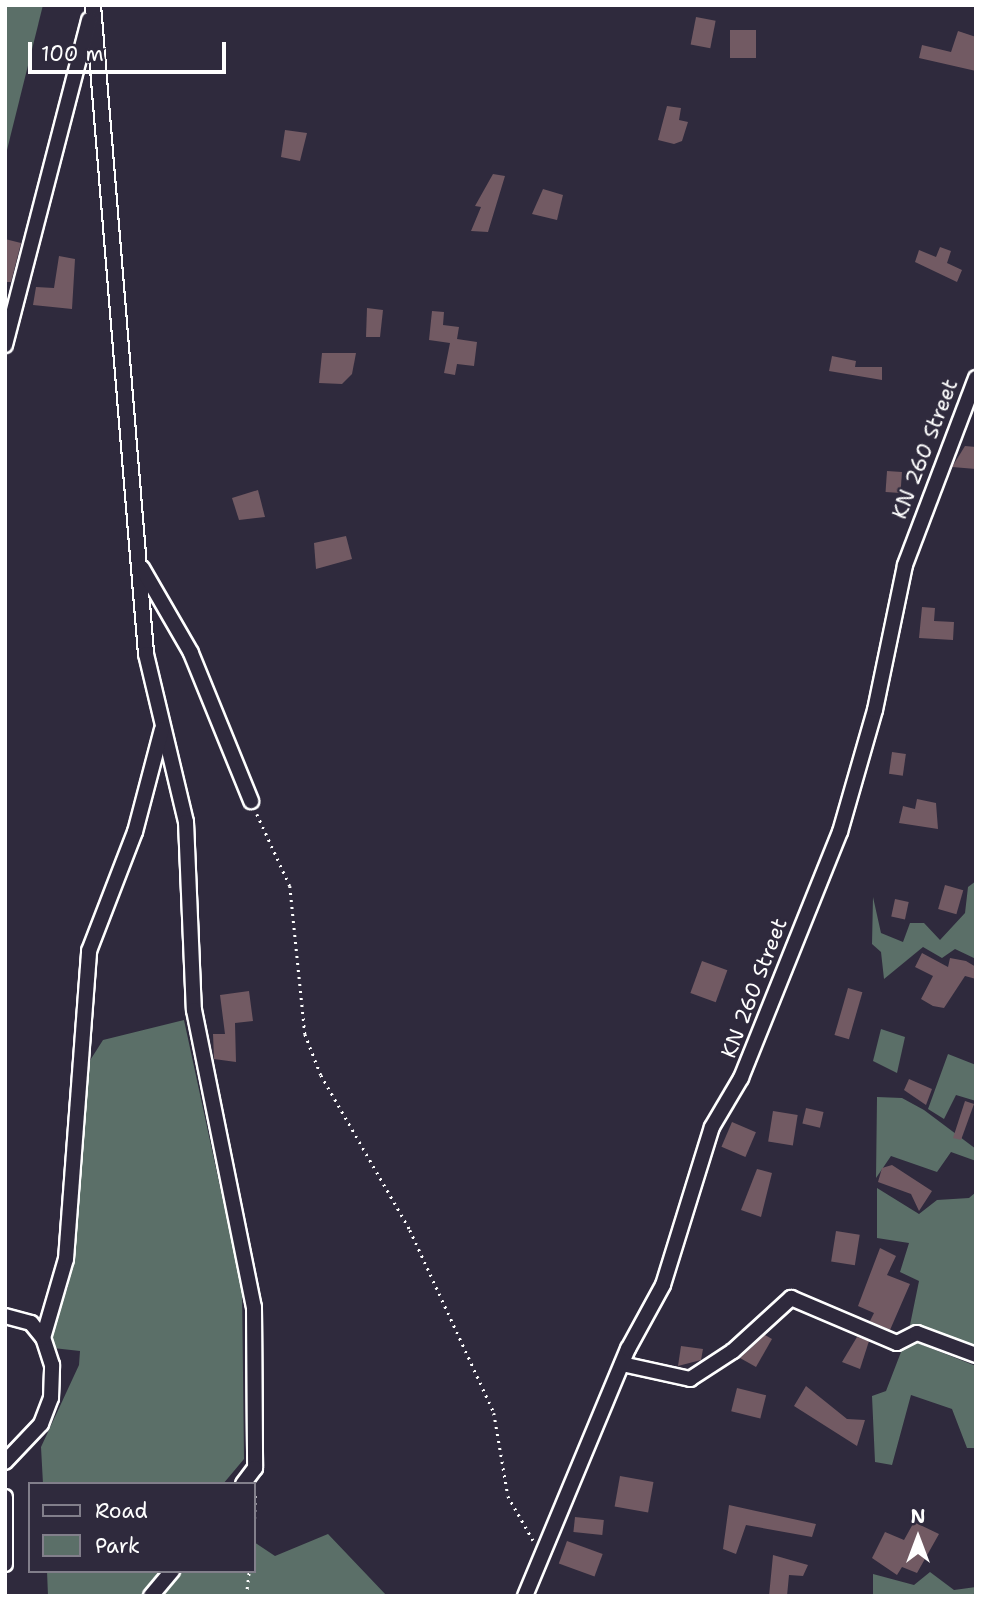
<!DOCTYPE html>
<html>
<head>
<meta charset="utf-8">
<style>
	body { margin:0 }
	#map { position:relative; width:981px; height:1601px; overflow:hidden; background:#2f2a3d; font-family:"Shantell Sans",sans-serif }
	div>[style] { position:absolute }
	.green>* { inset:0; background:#5b6f68 }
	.building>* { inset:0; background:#725a63; transform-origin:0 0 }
	.path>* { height:2.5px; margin-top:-1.25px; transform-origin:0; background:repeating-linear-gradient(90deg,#fff 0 2px,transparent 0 7px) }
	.roads { filter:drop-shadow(2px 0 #fff) drop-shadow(-2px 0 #fff) drop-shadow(0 2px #fff) drop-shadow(0 -2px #fff) }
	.minor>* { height:14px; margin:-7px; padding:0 7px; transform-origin:7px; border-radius:7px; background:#2f2a3d }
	span { translate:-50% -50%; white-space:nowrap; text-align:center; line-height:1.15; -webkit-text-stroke:5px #2f2a3d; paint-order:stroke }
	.street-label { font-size:21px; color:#fff }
	.frame { position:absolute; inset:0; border:7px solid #fff; pointer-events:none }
	.legend { position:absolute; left:28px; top:1482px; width:228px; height:91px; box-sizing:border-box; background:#2f2a3d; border:2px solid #827f8b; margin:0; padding:9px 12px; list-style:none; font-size:21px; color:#fff }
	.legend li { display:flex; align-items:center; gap:14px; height:35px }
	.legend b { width:35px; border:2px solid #827f8b }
	.north { position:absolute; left:883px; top:1503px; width:70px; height:70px; -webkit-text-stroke:5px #2f2a3d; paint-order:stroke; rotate:0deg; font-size:19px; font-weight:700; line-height:28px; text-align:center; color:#fff }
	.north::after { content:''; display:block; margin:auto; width:24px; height:32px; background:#fff; clip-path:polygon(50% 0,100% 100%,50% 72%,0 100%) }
	.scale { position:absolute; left:28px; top:42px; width:198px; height:32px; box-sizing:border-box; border:4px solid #fff; border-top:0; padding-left:9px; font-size:21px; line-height:24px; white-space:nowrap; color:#fff; -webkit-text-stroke:5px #2f2a3d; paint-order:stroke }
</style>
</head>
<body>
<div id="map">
	<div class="green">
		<div style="clip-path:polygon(5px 5px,43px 5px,5px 158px)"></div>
		<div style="clip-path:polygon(976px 881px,976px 959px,955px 949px,942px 958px,923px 947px,884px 979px,881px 952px,872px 944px,873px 897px,881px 933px,903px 942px,910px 923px,924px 923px,940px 940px,965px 913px,968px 887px)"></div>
		<div style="clip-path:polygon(184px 1020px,242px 1289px,244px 1459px,223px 1484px,43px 1484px,41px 1447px,79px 1365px,80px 1351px,44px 1347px,68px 1287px,89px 1062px,103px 1040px)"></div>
		<div style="clip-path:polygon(881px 1029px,905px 1037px,897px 1073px,873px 1061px)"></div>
		<div style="clip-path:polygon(948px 1054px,976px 1065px,976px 1101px,956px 1095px,944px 1119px,928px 1109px)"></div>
		<div style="clip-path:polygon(877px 1097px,902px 1098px,924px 1110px,976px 1149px,976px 1161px,951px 1152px,937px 1172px,891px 1156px,876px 1178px)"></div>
		<div style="clip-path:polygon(877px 1188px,919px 1214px,937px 1200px,969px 1198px,976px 1192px,976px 1348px,910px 1325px,919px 1281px,900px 1272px,909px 1243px,877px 1238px)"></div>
		<div style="clip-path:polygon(915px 1342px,976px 1366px,976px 1448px,967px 1448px,952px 1409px,911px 1395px,892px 1465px,875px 1462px,872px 1396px,886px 1391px,901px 1352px)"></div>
		<div style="clip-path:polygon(328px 1534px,387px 1596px,48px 1596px,47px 1571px,254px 1571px,254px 1542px,275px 1556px)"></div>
		<div style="clip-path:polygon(930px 1572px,954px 1590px,976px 1587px,973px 1596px,873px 1596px,873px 1574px,914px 1585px)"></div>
	</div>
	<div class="building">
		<div style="left:696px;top:17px;width:20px;height:28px;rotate:11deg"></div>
		<div style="left:730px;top:30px;width:26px;height:28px"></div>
		<div style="clip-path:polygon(958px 31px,976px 37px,976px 71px,919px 58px,922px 45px,951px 52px)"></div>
		<div style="clip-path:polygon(667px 106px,681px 108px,679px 120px,688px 122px,682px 141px,674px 144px,658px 140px)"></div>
		<div style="clip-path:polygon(285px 130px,307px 133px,300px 161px,281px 157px)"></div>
		<div style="clip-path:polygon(493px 174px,505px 176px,488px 232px,471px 231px,481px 207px,475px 206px)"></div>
		<div style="clip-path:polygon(543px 189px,563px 195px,557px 220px,532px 214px)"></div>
		<div style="clip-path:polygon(5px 239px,21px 243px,11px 282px,5px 282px)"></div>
		<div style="clip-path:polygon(940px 247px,951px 251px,947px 263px,962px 270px,957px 282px,915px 262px,919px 250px,936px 257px)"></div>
		<div style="clip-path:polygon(59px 256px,75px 259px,72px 309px,33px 305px,36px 287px,54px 288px)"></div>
		<div style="clip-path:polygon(367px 308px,383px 310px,380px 337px,366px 337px)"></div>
		<div style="clip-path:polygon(432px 311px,444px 312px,443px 325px,459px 327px,457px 339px,477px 342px,474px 366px,457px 364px,455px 375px,444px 373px,450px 343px,429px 340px)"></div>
		<div style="clip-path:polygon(322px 353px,356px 353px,352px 374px,342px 384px,319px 383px)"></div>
		<div style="clip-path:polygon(832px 356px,856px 361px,855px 367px,882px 367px,882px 380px,829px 371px)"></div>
		<div style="clip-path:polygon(965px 446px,976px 447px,976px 469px,952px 467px)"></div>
		<div style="left:887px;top:471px;width:15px;height:21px;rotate:4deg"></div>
		<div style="clip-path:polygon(258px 490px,265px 517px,239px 520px,232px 498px)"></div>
		<div style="clip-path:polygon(346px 536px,352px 559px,316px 569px,314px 543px)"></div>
		<div style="clip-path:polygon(922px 607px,935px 608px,934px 621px,954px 622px,953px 640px,919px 638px)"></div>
		<div style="left:892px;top:752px;width:14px;height:22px;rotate:8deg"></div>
		<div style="clip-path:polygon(917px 799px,936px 803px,938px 829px,899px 823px,903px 806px,915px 809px)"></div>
		<div style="left:945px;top:885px;width:19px;height:25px;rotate:16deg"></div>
		<div style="left:895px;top:899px;width:14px;height:18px;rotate:12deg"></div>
		<div style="clip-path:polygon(922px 953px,948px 967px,950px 958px,966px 961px,976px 967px,976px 979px,965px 976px,944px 1008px,933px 1006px,921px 999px,933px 976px,915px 967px)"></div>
		<div style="left:702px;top:961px;width:27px;height:34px;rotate:20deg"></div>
		<div style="left:848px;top:988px;width:15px;height:49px;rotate:16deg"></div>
		<div style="clip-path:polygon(249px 991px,253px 1021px,235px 1023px,236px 1062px,214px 1059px,213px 1034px,225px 1034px,220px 995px)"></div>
		<div style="clip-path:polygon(909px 1079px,932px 1089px,926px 1105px,904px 1090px)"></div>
		<div style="clip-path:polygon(965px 1101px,974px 1104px,961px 1140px,953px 1138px)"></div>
		<div style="left:806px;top:1108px;width:18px;height:16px;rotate:13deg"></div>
		<div style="left:773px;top:1111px;width:25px;height:31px;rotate:9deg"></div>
		<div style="left:732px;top:1122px;width:26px;height:27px;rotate:23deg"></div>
		<div style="clip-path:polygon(892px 1165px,932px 1191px,919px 1211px,911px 1194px,878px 1182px,882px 1168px)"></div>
		<div style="clip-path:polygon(757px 1169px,772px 1173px,761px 1217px,741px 1210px)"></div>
		<div style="left:836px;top:1231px;width:24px;height:31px;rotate:9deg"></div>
		<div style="clip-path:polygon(880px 1248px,896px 1256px,887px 1275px,910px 1284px,890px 1330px,870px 1321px,874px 1313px,858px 1306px)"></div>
		<div style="clip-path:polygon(765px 1335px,772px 1339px,756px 1367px,740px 1358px)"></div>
		<div style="clip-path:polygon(857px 1337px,869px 1341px,860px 1369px,842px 1362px)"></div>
		<div style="clip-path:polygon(681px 1346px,703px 1349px,701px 1360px,678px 1366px)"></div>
		<div style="clip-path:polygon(806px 1386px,847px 1419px,865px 1420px,857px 1446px,794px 1406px)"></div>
		<div style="left:737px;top:1388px;width:30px;height:24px;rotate:14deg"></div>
		<div style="left:620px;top:1476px;width:34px;height:31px;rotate:10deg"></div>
		<div style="clip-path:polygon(729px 1505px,816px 1524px,812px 1537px,746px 1525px,736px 1554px,723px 1549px)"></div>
		<div style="left:575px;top:1517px;width:29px;height:15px;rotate:6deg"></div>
		<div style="clip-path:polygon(914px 1522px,939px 1534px,917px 1573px,902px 1567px,897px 1575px,872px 1558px,885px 1532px,904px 1540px)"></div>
		<div style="left:567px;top:1541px;width:38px;height:24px;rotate:20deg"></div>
		<div style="clip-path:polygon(773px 1555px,808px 1565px,803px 1576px,789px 1575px,787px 1596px,769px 1596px)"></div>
	</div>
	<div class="path">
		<div style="left:257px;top:814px;width:79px;rotate:65.4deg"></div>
		<div style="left:290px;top:886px;width:149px;rotate:84.2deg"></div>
		<div style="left:305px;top:1034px;width:44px;rotate:68.7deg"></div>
		<div style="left:321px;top:1075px;width:179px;rotate:60.1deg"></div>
		<div style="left:410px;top:1230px;width:201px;rotate:65.3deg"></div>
		<div style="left:494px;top:1413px;width:84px;rotate:80.4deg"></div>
		<div style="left:508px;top:1496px;width:51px;rotate:60.4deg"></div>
		<div style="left:254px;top:1533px;width:42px;rotate:-88.6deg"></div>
		<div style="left:246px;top:1596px;width:25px;rotate:-83deg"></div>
	</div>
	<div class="roads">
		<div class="minor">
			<div style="left:93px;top:6px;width:650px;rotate:85.32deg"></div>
			<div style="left:146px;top:654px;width:173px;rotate:76.6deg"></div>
			<div style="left:186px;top:822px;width:188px;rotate:87.6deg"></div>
			<div style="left:194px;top:1010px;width:303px;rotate:78.6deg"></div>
			<div style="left:254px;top:1307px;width:161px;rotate:89.6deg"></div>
			<div style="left:255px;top:1468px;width:20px;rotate:127deg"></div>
			<div style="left:5px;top:345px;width:336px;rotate:-75.5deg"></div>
			<div style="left:142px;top:568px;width:98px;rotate:60deg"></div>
			<div style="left:191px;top:653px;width:160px;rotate:67.9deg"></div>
			<div style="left:5px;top:1316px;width:27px;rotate:15deg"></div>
			<div style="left:31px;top:1323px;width:19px;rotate:51deg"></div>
			<div style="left:622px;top:1364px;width:70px;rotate:12.4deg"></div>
			<div style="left:690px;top:1379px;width:51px;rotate:-33.1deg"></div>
			<div style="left:733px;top:1351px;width:79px;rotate:-42.4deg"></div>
			<div style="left:791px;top:1298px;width:115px;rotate:23deg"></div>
			<div style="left:897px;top:1343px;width:22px;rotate:-27deg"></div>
			<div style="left:917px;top:1333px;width:63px;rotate:20.4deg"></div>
			<div style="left:5px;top:1462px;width:52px;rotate:-46.5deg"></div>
			<div style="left:41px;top:1424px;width:28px;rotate:-69deg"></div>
			<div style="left:51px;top:1398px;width:33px;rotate:-88deg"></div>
			<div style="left:52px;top:1365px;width:28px;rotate:-108deg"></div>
			<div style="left:43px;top:1338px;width:82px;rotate:-73.8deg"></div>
			<div style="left:66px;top:1259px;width:309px;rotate:-85.7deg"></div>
			<div style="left:89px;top:951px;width:128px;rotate:-68.9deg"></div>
			<div style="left:135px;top:832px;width:106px;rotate:-75.3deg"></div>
			<div style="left:5px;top:1497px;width:67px;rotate:90deg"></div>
			<div style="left:151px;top:1596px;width:33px;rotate:-50deg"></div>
			<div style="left:525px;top:1596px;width:268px;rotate:-67.4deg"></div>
			<div style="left:628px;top:1349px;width:73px;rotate:-61.3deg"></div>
			<div style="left:663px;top:1285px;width:165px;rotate:-72.8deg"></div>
			<div style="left:712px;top:1127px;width:57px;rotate:-59.4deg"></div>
			<div style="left:741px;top:1078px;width:265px;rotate:-68.1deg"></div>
			<div style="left:840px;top:832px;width:127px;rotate:-74deg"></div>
			<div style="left:875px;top:710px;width:148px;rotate:-78.3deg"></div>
			<div style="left:905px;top:565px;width:200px;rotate:-69.2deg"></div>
		</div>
	</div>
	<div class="street-label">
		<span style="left:925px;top:449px;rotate:-69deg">KN 260 Street</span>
		<span style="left:754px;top:988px;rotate:-69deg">KN 260 Street</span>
	</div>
	<div class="frame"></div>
	<ul class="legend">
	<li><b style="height:9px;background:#2f2a3d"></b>Road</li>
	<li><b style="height:19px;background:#5b6f68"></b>Park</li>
	</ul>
	<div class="north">N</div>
	<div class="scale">100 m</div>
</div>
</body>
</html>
